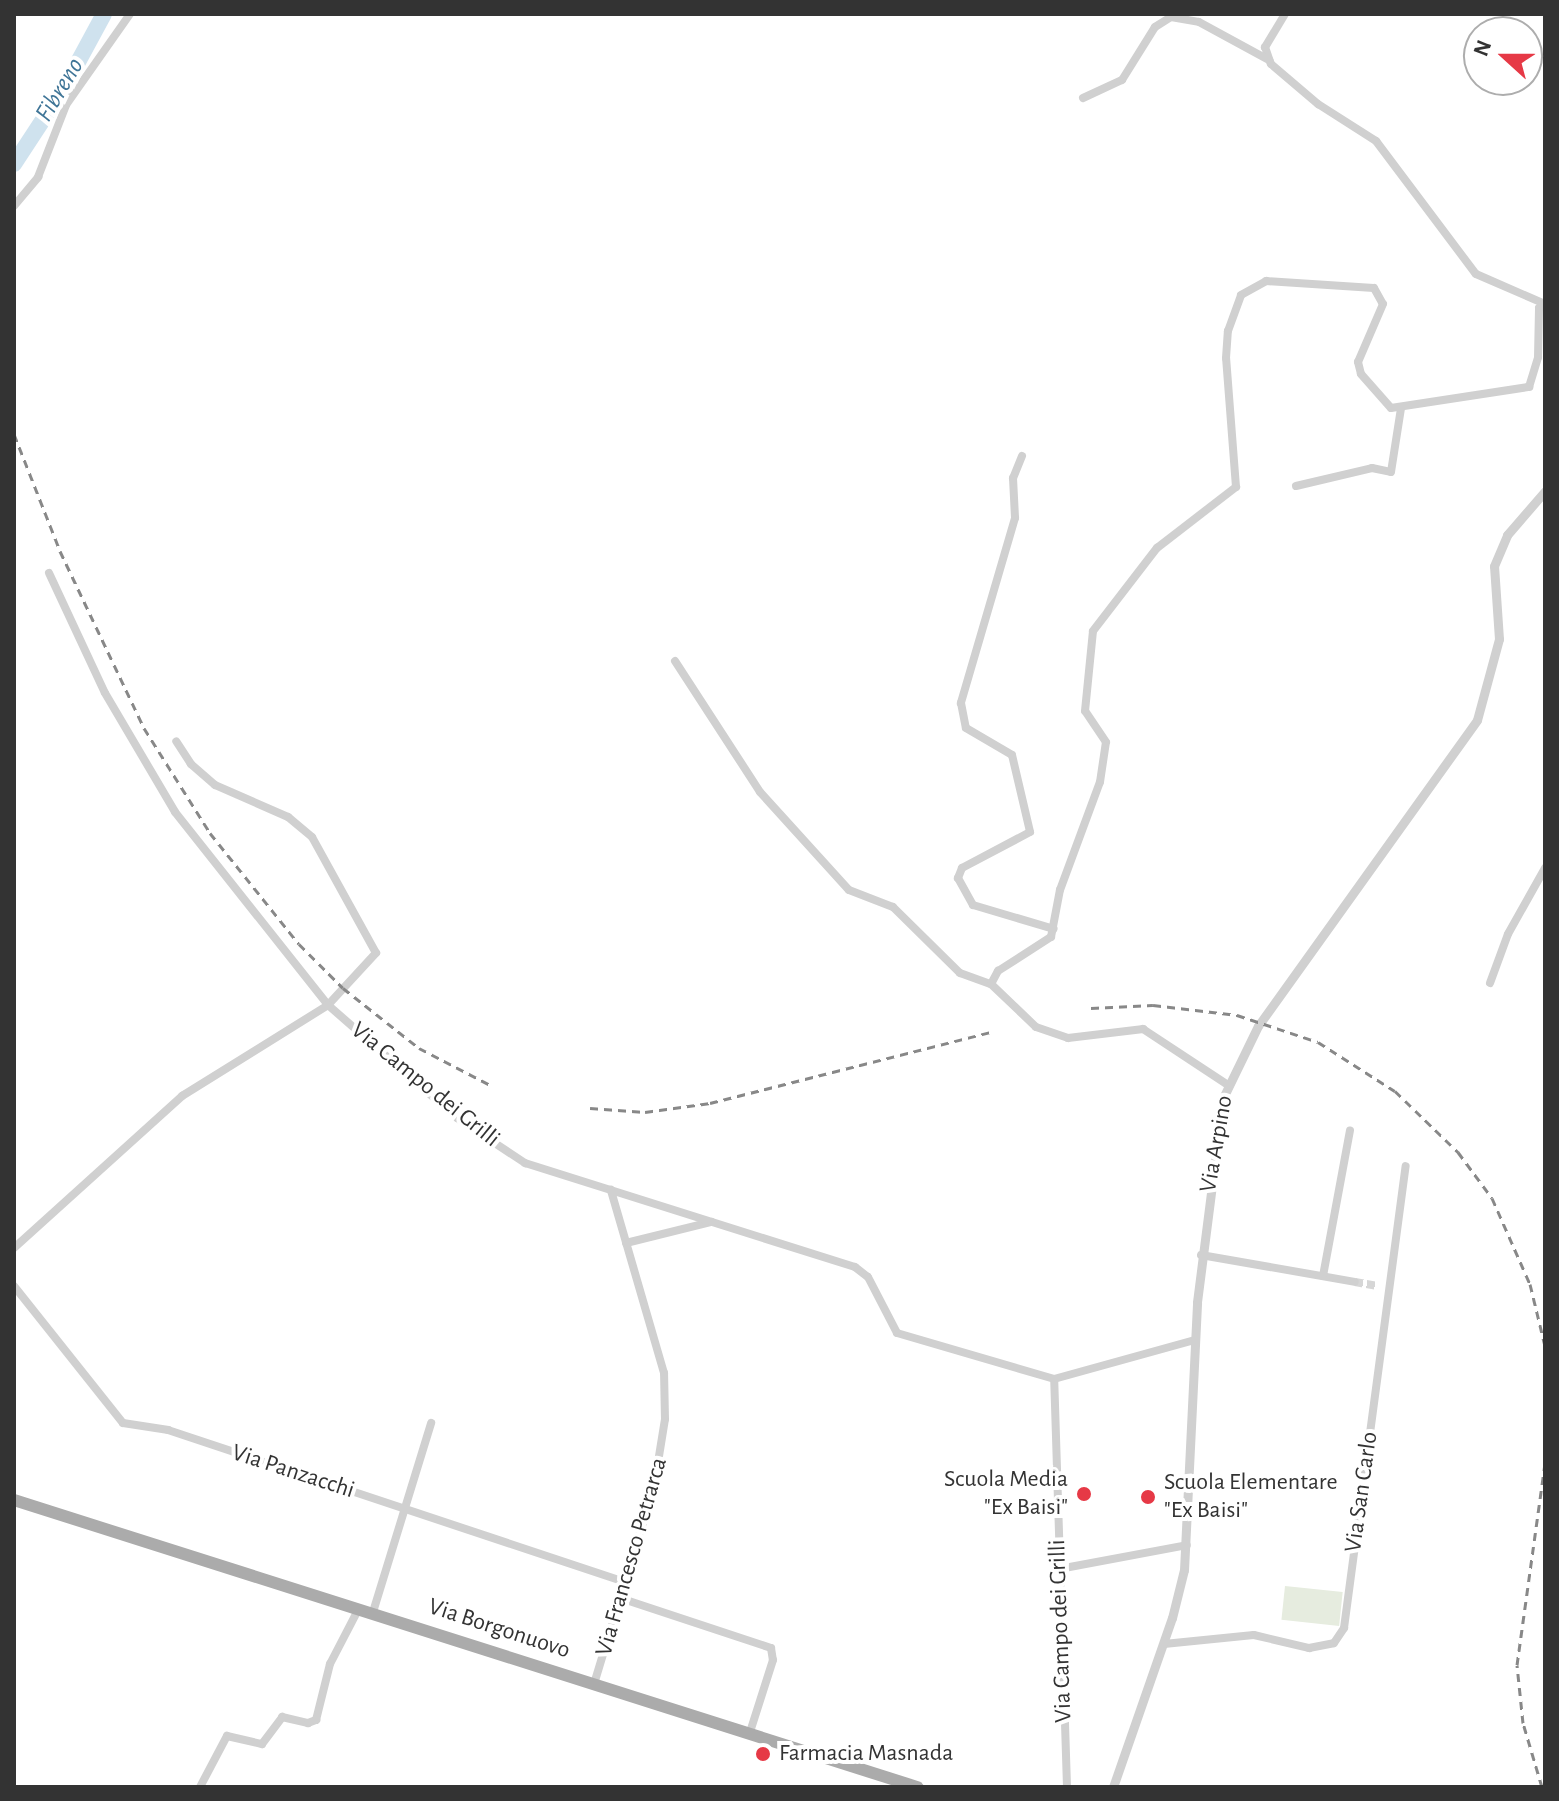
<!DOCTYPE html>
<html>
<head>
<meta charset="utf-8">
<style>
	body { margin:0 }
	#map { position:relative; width:1559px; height:1801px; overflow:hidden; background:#fff; font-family:"Alegreya Sans",sans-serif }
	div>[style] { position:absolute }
	.green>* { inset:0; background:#e6ecdf; transform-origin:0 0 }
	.river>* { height:16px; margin:-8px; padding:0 8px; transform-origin:8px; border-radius:8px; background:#cfe2ee }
	.minor-tunnel>* { height:8px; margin-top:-4px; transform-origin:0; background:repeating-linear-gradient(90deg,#d6d6d6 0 8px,transparent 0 12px) }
	.minor>* { height:8px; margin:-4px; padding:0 4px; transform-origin:4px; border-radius:4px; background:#d0d0d0 }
	.tertiary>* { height:9px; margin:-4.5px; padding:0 4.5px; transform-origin:4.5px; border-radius:4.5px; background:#d0d0d0 }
	.primary>* { height:12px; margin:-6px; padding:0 6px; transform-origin:6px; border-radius:6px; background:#ababab }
	.rail>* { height:3px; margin-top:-1.5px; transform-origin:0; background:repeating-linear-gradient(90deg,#888 0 8px,transparent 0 14px) }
	.dots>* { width:22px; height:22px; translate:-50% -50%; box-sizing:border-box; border:4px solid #fff; border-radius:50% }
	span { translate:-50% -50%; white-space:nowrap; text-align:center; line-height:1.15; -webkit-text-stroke:8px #fff; paint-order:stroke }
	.street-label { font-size:24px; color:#333 }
	.poi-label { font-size:24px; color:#333 }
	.right { translate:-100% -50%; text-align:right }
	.left { translate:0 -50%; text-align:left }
	.water-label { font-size:26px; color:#3f7597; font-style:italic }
	.frame { position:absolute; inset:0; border:16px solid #333; pointer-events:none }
	.north { position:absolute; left:1463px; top:16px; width:80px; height:80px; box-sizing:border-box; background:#fff; border:2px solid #adadad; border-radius:50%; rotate:291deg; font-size:22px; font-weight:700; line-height:32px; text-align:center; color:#333 }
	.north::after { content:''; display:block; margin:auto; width:28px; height:36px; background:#e63946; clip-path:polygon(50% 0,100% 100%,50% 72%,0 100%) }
</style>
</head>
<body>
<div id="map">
	<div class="green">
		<div style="left:1285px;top:1586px;width:58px;height:34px;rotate:6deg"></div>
	</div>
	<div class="river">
		<div style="left:14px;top:164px;width:91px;rotate:-56.7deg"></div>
		<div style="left:64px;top:88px;width:84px;rotate:-61.6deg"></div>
	</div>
	<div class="minor-tunnel">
		<div style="left:1355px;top:1282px;width:23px;rotate:10deg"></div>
	</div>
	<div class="minor">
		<div style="left:1285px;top:14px;width:39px;rotate:121deg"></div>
		<div style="left:1265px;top:47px;width:18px;rotate:71deg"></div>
		<div style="left:1271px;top:64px;width:62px;rotate:40.4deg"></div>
		<div style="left:1318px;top:104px;width:69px;rotate:32.5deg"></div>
		<div style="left:1376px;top:141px;width:166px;rotate:53.1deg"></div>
		<div style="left:1476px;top:274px;width:75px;rotate:23.5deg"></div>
		<div style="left:1083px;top:98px;width:43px;rotate:-24.8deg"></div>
		<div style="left:1122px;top:80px;width:62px;rotate:-58.1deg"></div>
		<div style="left:1155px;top:27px;width:19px;rotate:-32deg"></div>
		<div style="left:1171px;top:17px;width:28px;rotate:10deg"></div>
		<div style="left:1199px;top:22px;width:80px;rotate:28.5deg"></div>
		<div style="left:14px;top:206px;width:38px;rotate:-50deg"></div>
		<div style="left:38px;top:177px;width:77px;rotate:-68.7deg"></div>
		<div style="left:66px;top:105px;width:111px;rotate:-54.9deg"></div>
		<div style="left:1022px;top:456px;width:24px;rotate:112deg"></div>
		<div style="left:1013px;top:478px;width:40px;rotate:87.1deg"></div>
		<div style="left:1015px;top:518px;width:193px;rotate:106.3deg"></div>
		<div style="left:961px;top:703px;width:25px;rotate:79deg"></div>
		<div style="left:966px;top:728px;width:53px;rotate:30.4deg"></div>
		<div style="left:1012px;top:755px;width:79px;rotate:76.8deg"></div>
		<div style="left:1030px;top:832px;width:77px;rotate:152.1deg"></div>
		<div style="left:962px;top:868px;width:11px;rotate:112deg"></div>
		<div style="left:958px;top:878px;width:31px;rotate:61deg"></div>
		<div style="left:973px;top:905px;width:84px;rotate:16.5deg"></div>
		<div style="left:1296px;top:486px;width:78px;rotate:-13.3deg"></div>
		<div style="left:1372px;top:468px;width:19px;rotate:12deg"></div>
		<div style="left:1391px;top:472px;width:65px;rotate:-81.1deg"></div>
		<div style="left:49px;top:573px;width:132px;rotate:65deg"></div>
		<div style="left:105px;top:693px;width:138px;rotate:59.5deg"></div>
		<div style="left:175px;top:812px;width:246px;rotate:51.6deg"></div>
		<div style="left:328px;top:1005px;width:71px;rotate:-47.3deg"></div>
		<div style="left:376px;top:953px;width:132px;rotate:-118.9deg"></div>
		<div style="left:312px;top:837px;width:31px;rotate:-140deg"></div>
		<div style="left:288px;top:817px;width:80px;rotate:-156.3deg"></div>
		<div style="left:215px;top:785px;width:32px;rotate:-139deg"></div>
		<div style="left:191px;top:764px;width:27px;rotate:-123deg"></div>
		<div style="left:675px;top:661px;width:156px;rotate:57deg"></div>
		<div style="left:760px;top:792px;width:132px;rotate:47.8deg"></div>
		<div style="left:849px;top:890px;width:47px;rotate:21.1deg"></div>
		<div style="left:893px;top:907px;width:94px;rotate:44.6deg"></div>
		<div style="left:960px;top:973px;width:33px;rotate:20deg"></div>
		<div style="left:991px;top:984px;width:62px;rotate:43.7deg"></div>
		<div style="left:1036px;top:1027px;width:34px;rotate:19deg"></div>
		<div style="left:1068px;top:1038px;width:76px;rotate:-6.8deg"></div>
		<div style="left:1143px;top:1029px;width:102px;rotate:33.4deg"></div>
		<div style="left:1490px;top:983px;width:52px;rotate:-69.8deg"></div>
		<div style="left:1508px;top:934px;width:76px;rotate:-60.7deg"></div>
		<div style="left:991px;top:984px;width:15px;rotate:-62deg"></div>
		<div style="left:998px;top:971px;width:63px;rotate:-32.7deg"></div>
		<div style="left:1051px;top:937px;width:48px;rotate:-79.2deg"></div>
		<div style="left:1060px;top:890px;width:115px;rotate:-69.7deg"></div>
		<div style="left:1100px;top:782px;width:40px;rotate:-81.5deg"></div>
		<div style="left:1106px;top:742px;width:37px;rotate:-124deg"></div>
		<div style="left:1085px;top:711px;width:80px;rotate:-84.3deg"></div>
		<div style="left:1093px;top:631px;width:105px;rotate:-52.4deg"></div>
		<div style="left:1157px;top:548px;width:100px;rotate:-37.7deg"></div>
		<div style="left:1236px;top:487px;width:129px;rotate:-94.4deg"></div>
		<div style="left:1226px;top:358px;width:27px;rotate:-86deg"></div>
		<div style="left:1228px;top:331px;width:38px;rotate:-70deg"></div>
		<div style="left:1241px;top:295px;width:29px;rotate:-29deg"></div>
		<div style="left:1266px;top:281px;width:108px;rotate:3.7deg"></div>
		<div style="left:1374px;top:288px;width:18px;rotate:61deg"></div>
		<div style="left:1383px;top:304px;width:63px;rotate:113.3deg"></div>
		<div style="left:1358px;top:362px;width:12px;rotate:76deg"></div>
		<div style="left:1361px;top:374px;width:45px;rotate:48.6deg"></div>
		<div style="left:1391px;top:408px;width:140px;rotate:-8.7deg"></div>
		<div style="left:1529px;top:387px;width:31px;rotate:-73deg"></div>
		<div style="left:1538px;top:357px;width:49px;rotate:-88.8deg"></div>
		<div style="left:1539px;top:308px;width:6px;rotate:-18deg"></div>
		<div style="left:626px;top:1243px;width:88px;rotate:-13.9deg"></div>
		<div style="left:14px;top:1248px;width:227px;rotate:-42.1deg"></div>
		<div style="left:182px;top:1096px;width:172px;rotate:-31.9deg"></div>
		<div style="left:328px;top:1005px;width:171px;rotate:41.2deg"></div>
		<div style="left:457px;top:1118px;width:82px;rotate:33.5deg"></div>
		<div style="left:525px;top:1163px;width:346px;rotate:17.5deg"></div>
		<div style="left:855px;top:1267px;width:16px;rotate:38deg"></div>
		<div style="left:868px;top:1277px;width:63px;rotate:62.6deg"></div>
		<div style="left:897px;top:1333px;width:164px;rotate:16.3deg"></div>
		<div style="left:1201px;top:1255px;width:156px;rotate:9.9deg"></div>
		<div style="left:1323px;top:1276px;width:148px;rotate:-79.5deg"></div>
		<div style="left:14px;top:1286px;width:175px;rotate:51.5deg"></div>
		<div style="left:123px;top:1423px;width:46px;rotate:8.8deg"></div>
		<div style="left:168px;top:1430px;width:484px;rotate:18.4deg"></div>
		<div style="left:1059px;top:1569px;width:130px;rotate:-10.6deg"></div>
		<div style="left:623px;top:1599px;width:156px;rotate:18.3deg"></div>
		<div style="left:771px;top:1648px;width:12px;rotate:81deg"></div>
		<div style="left:773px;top:1660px;width:76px;rotate:107.7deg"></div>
		<div style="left:373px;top:1612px;width:198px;rotate:-72.9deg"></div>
		<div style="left:1164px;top:1644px;width:90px;rotate:-5.7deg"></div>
		<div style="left:1254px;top:1635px;width:57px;rotate:13.3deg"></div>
		<div style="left:1309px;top:1648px;width:25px;rotate:-11deg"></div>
		<div style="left:1334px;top:1643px;width:18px;rotate:-56deg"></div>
		<div style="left:1344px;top:1628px;width:466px;rotate:-82.4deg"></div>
		<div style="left:594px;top:1684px;width:206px;rotate:-73.1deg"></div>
		<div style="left:654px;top:1487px;width:69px;rotate:-80.8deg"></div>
		<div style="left:665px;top:1419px;width:46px;rotate:-91.2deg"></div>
		<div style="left:664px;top:1373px;width:191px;rotate:-106.2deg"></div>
		<div style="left:200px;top:1787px;width:58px;rotate:-62.1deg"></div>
		<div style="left:227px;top:1736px;width:36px;rotate:13deg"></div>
		<div style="left:262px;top:1744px;width:34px;rotate:-53deg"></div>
		<div style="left:282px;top:1717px;width:27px;rotate:13deg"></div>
		<div style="left:308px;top:1723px;width:9px;rotate:-21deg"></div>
		<div style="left:316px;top:1720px;width:58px;rotate:-76deg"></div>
		<div style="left:330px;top:1664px;width:63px;rotate:-62.6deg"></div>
		<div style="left:1067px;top:1787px;width:408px;rotate:-91.8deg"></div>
		<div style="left:1054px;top:1379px;width:146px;rotate:-15.5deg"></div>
	</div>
	<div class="tertiary">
		<div style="left:1113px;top:1787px;width:179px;rotate:-70.8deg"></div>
		<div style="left:1172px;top:1618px;width:49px;rotate:-76deg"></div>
		<div style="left:1184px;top:1570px;width:268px;rotate:-87.2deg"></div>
		<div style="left:1197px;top:1302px;width:206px;rotate:-82.7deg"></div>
		<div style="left:1223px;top:1098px;width:80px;rotate:-64.1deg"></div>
		<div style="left:1258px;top:1026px;width:376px;rotate:-54.4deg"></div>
		<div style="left:1477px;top:720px;width:84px;rotate:-74.8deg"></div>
		<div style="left:1499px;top:639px;width:73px;rotate:-93.9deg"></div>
		<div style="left:1494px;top:566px;width:34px;rotate:-67deg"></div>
		<div style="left:1507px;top:535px;width:58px;rotate:-49.2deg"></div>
	</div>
	<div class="primary">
		<div style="left:14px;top:1500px;width:948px;rotate:17.63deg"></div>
	</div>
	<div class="rail">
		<div style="left:14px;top:434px;width:126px;rotate:68.5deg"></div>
		<div style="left:60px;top:551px;width:196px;rotate:64.6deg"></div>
		<div style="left:144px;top:728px;width:124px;rotate:57.8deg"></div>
		<div style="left:210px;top:833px;width:142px;rotate:51.3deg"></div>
		<div style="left:299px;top:944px;width:62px;rotate:45deg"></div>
		<div style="left:343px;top:988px;width:97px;rotate:38.3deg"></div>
		<div style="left:419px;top:1048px;width:80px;rotate:27.5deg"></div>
		<div style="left:1091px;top:1008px;width:62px;rotate:-2.8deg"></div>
		<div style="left:1153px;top:1005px;width:85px;rotate:6.8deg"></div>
		<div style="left:1237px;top:1015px;width:85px;rotate:18.4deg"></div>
		<div style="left:1318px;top:1042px;width:91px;rotate:32.5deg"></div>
		<div style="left:1395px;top:1091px;width:88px;rotate:44.1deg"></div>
		<div style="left:1458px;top:1152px;width:57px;rotate:53.5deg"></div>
		<div style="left:1492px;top:1198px;width:94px;rotate:66.2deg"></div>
		<div style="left:1530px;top:1284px;width:64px;rotate:76.4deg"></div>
		<div style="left:590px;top:1108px;width:55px;rotate:4.2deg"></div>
		<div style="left:645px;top:1112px;width:66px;rotate:-7.9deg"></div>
		<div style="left:710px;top:1103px;width:290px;rotate:-14.2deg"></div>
		<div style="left:1542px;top:1787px;width:67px;rotate:-106.5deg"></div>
		<div style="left:1523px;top:1723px;width:58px;rotate:-95.9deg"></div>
		<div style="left:1517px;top:1665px;width:205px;rotate:-82.1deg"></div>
	</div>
	<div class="dots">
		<div style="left:1084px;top:1494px;background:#e63946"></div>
		<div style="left:1148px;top:1497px;background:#e63946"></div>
		<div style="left:763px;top:1754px;background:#e63946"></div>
	</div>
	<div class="street-label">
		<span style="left:425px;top:1085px;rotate:39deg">Via Campo dei Grilli</span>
		<span style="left:1217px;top:1144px;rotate:-80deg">Via Arpino</span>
		<span style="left:293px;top:1472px;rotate:18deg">Via Panzacchi</span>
		<span style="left:1362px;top:1492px;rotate:-82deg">Via San Carlo</span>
		<span style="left:632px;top:1557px;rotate:-74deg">Via Francesco Petrarca</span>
		<span style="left:499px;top:1629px;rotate:18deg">Via Borgonuovo</span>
		<span style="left:1061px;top:1631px;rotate:-92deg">Via Campo dei Grilli</span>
	</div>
	<div class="poi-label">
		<span class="right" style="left:1068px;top:1494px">Scuola Media<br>"Ex Baisi"</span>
		<span class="left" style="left:1164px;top:1497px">Scuola Elementare<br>"Ex Baisi"</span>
		<span class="left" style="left:779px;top:1754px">Farmacia Masnada</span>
	</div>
	<div class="water-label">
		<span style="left:60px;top:90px;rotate:-59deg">Fibreno</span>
	</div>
	<div class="frame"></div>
	<div class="north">N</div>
</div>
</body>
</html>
